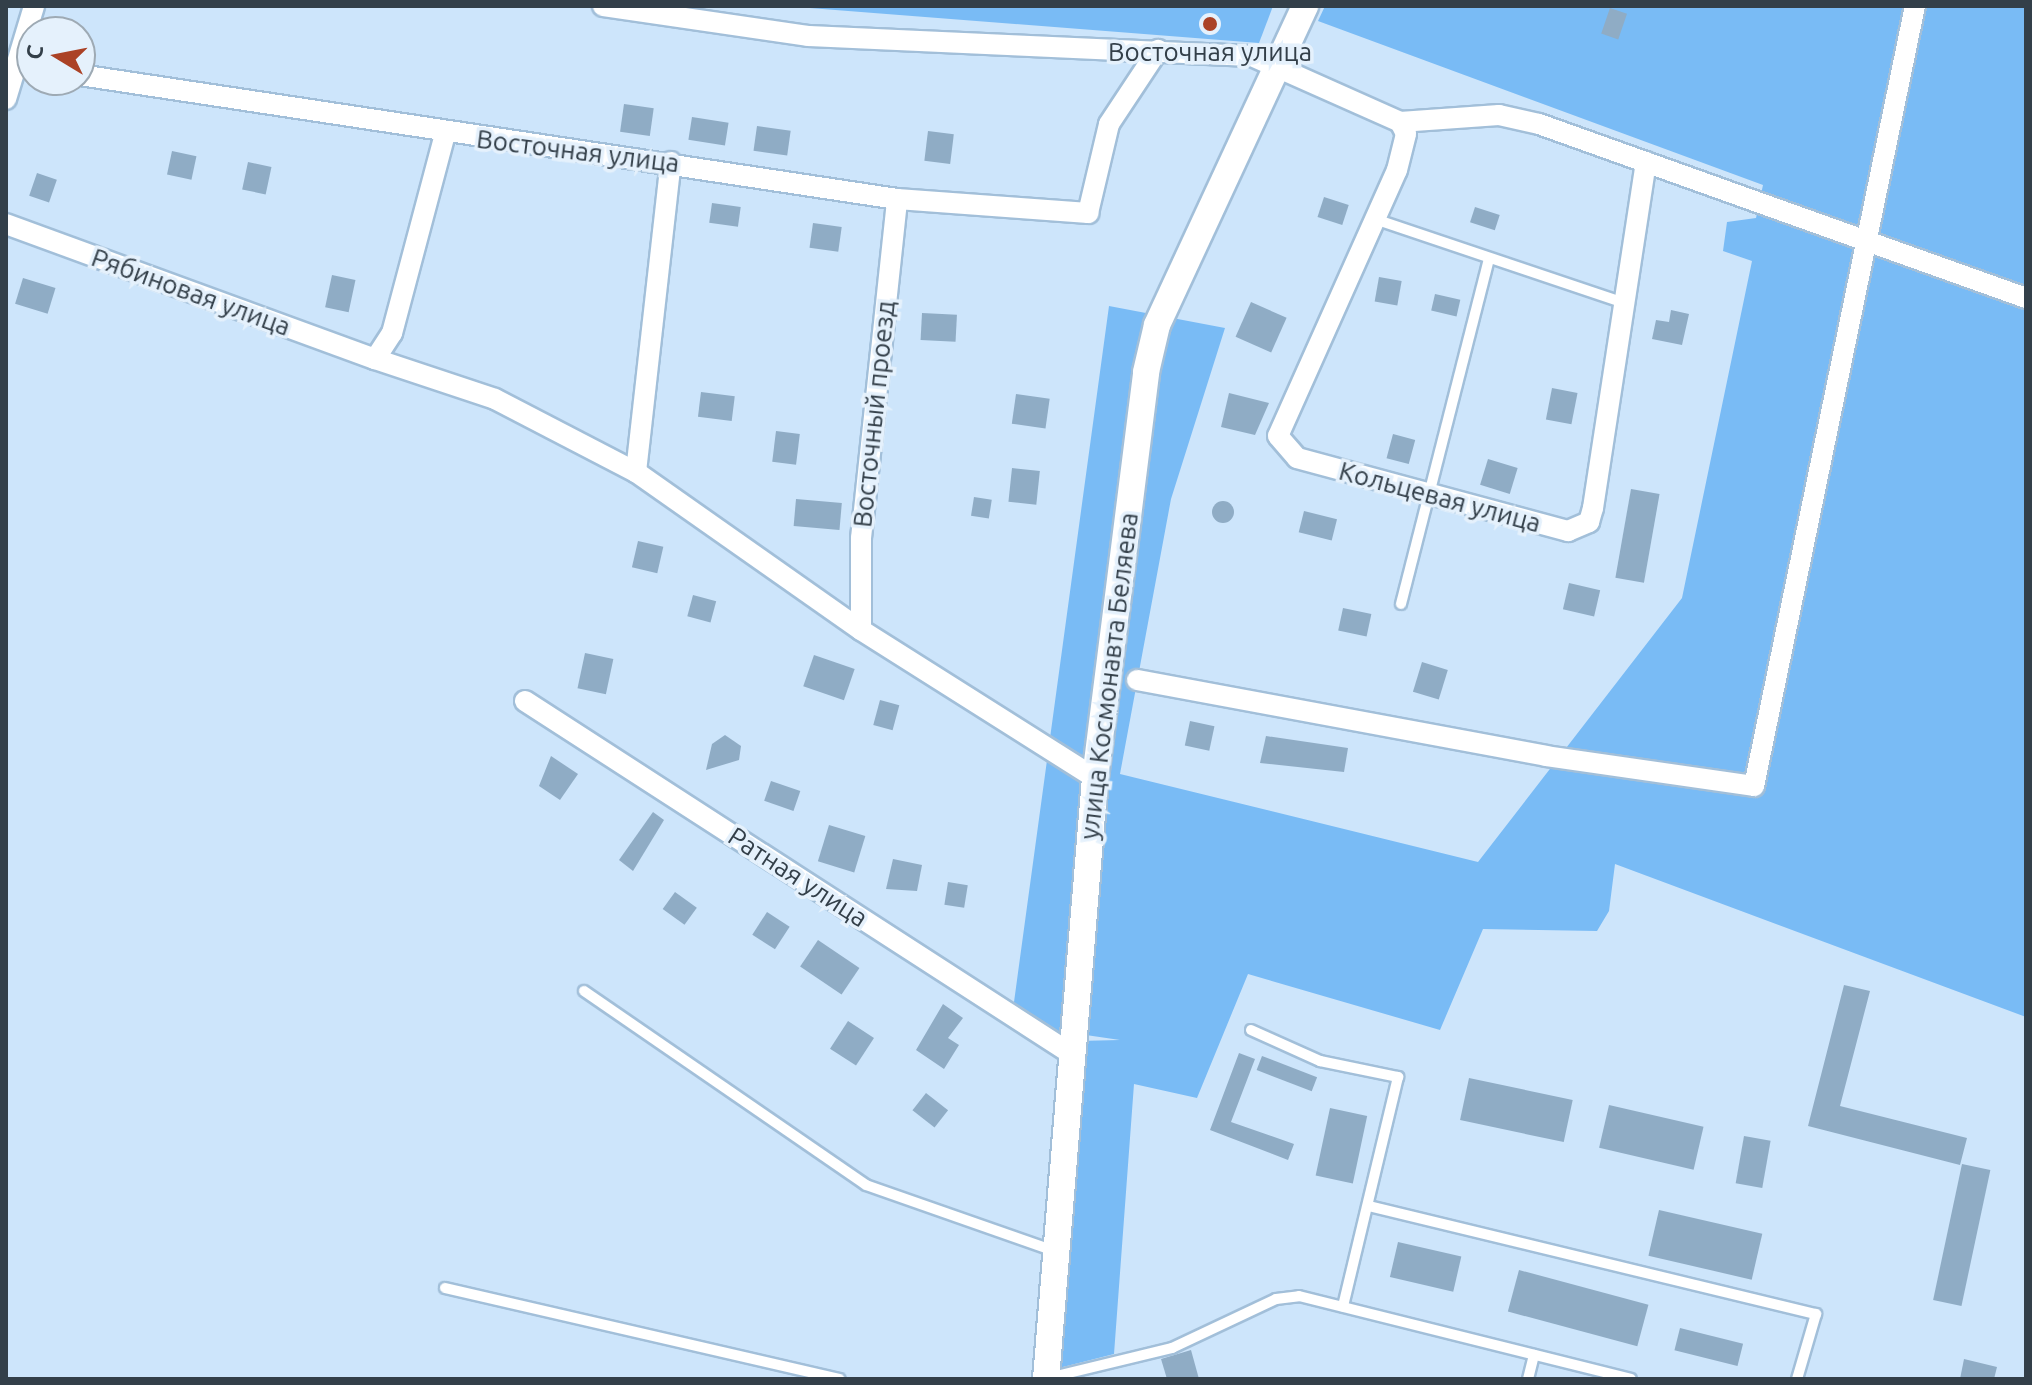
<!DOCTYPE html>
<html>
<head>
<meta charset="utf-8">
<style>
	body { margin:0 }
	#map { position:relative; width:2032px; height:1385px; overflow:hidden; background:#cde5fb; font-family:Ubuntu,sans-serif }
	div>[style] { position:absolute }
	.green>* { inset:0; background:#79bbf5 }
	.building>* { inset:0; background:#8facc5; transform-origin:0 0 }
	.round { border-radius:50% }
	.roads { filter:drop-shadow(2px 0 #a2bfd9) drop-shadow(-2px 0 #a2bfd9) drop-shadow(0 2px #a2bfd9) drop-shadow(0 -2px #a2bfd9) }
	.lane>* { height:10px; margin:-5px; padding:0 5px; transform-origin:5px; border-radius:5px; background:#fff }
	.street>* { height:20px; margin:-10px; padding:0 10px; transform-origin:10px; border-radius:10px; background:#fff }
	.secondary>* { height:26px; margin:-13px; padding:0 13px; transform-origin:13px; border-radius:13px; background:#fff }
	.dots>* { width:22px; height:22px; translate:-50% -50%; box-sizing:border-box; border:4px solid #e5f1fc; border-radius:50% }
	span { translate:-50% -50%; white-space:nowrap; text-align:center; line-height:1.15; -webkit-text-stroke:7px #e5f1fc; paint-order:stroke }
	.poi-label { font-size:26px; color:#333f49 }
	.street-label { font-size:26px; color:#333f49 }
	.frame { position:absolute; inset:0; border:8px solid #333f49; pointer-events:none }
	.north { position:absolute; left:16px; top:16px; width:80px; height:80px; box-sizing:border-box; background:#e5f1fc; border:2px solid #9eaab4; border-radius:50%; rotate:280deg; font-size:22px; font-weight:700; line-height:32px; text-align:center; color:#333f49 }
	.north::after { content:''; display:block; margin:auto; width:28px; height:36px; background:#ab4226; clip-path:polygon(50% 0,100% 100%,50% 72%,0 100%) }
</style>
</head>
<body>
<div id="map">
	<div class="green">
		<div style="clip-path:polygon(784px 6px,1273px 6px,1259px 43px)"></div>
		<div style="clip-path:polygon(1325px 6px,2026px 6px,2026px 1017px,1615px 864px,1609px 911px,1597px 931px,1483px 929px,1440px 1030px,1248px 974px,1197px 1098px,1134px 1084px,1114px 1354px,1055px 1369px,1078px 1041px,1120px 1040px,1011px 1024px,1109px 306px,1225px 328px,1171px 499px,1120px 774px,1478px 862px,1682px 598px,1752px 261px,1723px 251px,1727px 222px,1756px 218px,1763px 185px,1318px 21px)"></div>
	</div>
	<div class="building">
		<div style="left:1610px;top:8px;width:18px;height:27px;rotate:19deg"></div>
		<div style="left:624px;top:104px;width:30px;height:28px;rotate:8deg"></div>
		<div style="left:692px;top:117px;width:37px;height:23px;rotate:9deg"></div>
		<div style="left:757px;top:126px;width:34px;height:25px;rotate:8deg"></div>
		<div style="left:928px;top:131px;width:26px;height:30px;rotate:7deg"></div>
		<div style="left:172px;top:151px;width:25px;height:24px;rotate:12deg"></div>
		<div style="left:248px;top:162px;width:24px;height:28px;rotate:12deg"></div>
		<div style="left:37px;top:173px;width:21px;height:24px;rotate:19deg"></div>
		<div style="left:1324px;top:197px;width:26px;height:21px;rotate:18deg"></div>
		<div style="left:712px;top:203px;width:29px;height:20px;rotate:8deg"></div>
		<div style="left:1475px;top:207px;width:26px;height:16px;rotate:18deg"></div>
		<div style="left:813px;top:223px;width:29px;height:25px;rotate:8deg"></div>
		<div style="left:332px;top:275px;width:24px;height:33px;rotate:12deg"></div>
		<div style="left:1379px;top:277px;width:23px;height:25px;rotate:10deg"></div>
		<div style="left:23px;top:278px;width:34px;height:27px;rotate:17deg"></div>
		<div style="left:1435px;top:294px;width:26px;height:17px;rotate:13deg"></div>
		<div style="left:1251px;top:302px;width:39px;height:38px;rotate:24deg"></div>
		<div style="clip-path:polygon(1671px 310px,1689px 314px,1682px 345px,1652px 339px,1656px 320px,1669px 322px)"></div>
		<div style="left:922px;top:313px;width:35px;height:27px;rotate:3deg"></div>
		<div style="left:1552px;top:388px;width:26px;height:32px;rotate:11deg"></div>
		<div style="left:701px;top:392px;width:34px;height:25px;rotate:7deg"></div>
		<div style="clip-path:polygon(1229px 393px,1269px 403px,1255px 435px,1221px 427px)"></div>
		<div style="left:1016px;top:394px;width:34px;height:30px;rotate:8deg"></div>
		<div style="left:776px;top:431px;width:24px;height:31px;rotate:7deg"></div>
		<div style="left:1393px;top:434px;width:23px;height:25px;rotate:15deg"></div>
		<div style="left:1488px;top:459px;width:31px;height:27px;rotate:17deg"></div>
		<div style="left:1012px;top:468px;width:28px;height:34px;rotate:6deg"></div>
		<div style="left:1631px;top:489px;width:29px;height:90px;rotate:10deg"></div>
		<div style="left:974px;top:497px;width:18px;height:19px;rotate:9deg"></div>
		<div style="left:796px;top:499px;width:46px;height:27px;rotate:5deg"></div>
		<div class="round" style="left:1212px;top:501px;width:22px;height:22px"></div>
		<div style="left:1304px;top:511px;width:34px;height:22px;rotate:14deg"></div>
		<div style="left:638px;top:541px;width:26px;height:27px;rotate:13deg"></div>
		<div style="left:1569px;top:583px;width:32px;height:27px;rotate:13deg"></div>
		<div style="left:693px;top:595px;width:24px;height:22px;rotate:15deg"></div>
		<div style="left:1343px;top:608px;width:29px;height:23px;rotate:12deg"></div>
		<div style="left:585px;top:653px;width:29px;height:36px;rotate:12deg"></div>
		<div style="left:814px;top:655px;width:43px;height:33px;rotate:19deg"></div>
		<div style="left:1422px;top:662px;width:27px;height:31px;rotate:17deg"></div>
		<div style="left:880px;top:700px;width:20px;height:26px;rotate:15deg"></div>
		<div style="left:1190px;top:721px;width:25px;height:25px;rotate:12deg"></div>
		<div style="clip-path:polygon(725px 735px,741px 746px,739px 760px,706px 770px,712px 744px)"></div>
		<div style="clip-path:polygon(1266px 736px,1348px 748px,1344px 772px,1260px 763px)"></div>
		<div style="clip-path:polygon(551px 756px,578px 774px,560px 800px,539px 786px)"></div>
		<div style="left:771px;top:781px;width:31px;height:21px;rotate:19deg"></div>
		<div style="clip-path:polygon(653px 812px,664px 820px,633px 871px,619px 860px)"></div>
		<div style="left:829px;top:825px;width:38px;height:38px;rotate:17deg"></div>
		<div style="clip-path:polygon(893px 859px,922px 865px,917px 891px,886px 889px)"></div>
		<div style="left:948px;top:882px;width:20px;height:23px;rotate:9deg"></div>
		<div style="left:675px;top:892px;width:27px;height:21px;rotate:36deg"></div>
		<div style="left:767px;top:912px;width:27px;height:27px;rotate:33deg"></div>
		<div style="left:818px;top:940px;width:50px;height:32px;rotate:34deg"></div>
		<div style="clip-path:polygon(1844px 985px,1870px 991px,1840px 1106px,1967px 1138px,1960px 1165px,1808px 1126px)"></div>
		<div style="clip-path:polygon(943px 1004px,963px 1018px,948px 1038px,959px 1045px,944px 1069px,916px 1050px)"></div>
		<div style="left:848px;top:1021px;width:31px;height:33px;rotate:33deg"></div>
		<div style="clip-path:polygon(1239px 1053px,1255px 1059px,1231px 1122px,1294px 1144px,1288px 1160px,1210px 1130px)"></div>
		<div style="left:1262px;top:1056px;width:59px;height:15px;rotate:21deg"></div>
		<div style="left:1469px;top:1078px;width:106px;height:43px;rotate:12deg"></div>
		<div style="left:926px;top:1093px;width:28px;height:22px;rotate:38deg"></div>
		<div style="left:1609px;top:1105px;width:97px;height:44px;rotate:13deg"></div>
		<div style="left:1330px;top:1108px;width:38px;height:69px;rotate:12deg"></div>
		<div style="left:1744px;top:1136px;width:27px;height:48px;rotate:10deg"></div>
		<div style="left:1962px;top:1164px;width:29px;height:139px;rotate:12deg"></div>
		<div style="left:1659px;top:1210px;width:106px;height:47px;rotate:13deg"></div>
		<div style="left:1398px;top:1242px;width:65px;height:36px;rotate:13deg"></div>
		<div style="left:1519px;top:1270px;width:134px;height:43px;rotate:15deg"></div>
		<div style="left:1680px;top:1328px;width:65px;height:23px;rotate:14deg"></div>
		<div style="clip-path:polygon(1191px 1350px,1199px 1379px,1167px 1379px,1161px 1359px)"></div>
		<div style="clip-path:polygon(1964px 1359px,1997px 1367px,1994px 1379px,1960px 1379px)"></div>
	</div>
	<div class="roads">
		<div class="lane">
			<div style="left:1375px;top:219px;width:266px;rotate:18.6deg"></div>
			<div style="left:1401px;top:604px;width:356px;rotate:-75.7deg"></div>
			<div style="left:584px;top:991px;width:342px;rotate:34.5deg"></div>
			<div style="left:866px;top:1185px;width:197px;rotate:19.3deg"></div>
			<div style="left:1251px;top:1030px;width:76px;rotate:24.2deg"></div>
			<div style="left:1320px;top:1061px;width:80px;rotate:11.6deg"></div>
			<div style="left:1398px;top:1077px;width:236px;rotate:103.5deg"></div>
			<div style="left:1369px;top:1206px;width:460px;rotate:13.6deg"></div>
			<div style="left:1816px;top:1314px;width:68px;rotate:106.3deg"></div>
			<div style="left:445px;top:1288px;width:405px;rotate:13deg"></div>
			<div style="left:1048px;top:1378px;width:128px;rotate:-13.6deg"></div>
			<div style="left:1172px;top:1348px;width:115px;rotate:-25.2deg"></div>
			<div style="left:1276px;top:1299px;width:23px;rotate:-7deg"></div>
			<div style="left:1299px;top:1296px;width:342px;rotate:14deg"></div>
			<div style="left:1528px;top:1379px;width:25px;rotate:-76deg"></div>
		</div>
		<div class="street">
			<div style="left:603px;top:6px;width:207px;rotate:8.3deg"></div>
			<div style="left:808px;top:36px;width:444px;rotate:2.6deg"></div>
			<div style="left:1252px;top:56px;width:162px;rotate:24deg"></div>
			<div style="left:1400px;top:122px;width:99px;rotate:-4deg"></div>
			<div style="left:1499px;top:115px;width:41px;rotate:12.7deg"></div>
			<div style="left:1539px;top:124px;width:517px;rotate:19.66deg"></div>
			<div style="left:80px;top:75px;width:826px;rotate:8.63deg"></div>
			<div style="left:897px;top:199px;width:192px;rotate:4.2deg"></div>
			<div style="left:1088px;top:213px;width:91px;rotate:-76.7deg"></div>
			<div style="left:1109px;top:124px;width:89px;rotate:-56.5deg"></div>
			<div style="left:6px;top:99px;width:97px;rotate:-73.2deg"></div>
			<div style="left:1400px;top:122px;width:13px;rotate:63deg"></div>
			<div style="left:1406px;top:134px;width:37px;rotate:104deg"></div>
			<div style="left:1397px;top:170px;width:291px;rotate:114.1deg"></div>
			<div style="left:1278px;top:436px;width:29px;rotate:49deg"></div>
			<div style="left:1297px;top:458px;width:281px;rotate:15.1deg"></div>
			<div style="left:1568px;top:531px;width:23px;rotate:-23deg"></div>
			<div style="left:1589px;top:522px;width:15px;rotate:-74deg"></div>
			<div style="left:1593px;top:508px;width:350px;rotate:-81.3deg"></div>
			<div style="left:445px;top:134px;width:206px;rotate:104.9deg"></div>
			<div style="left:392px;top:333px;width:31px;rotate:123deg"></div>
			<div style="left:375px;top:359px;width:126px;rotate:18.4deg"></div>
			<div style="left:495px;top:399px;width:159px;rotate:27.4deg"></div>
			<div style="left:636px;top:472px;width:275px;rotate:35.1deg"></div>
			<div style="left:861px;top:630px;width:277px;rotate:32.3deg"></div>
			<div style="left:6px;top:224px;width:393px;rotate:20.1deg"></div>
			<div style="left:636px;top:472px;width:312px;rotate:-83.6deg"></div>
			<div style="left:861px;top:630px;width:92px;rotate:-90deg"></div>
			<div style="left:861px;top:538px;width:341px;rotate:-83.9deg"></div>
			<div style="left:1137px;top:680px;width:416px;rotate:10.5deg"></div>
			<div style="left:1546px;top:756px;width:210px;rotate:8.2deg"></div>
			<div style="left:1754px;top:786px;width:796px;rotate:-78.34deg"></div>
			<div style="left:525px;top:701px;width:649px;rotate:32.86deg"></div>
		</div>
		<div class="secondary">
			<div style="left:1046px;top:1379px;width:603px;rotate:-85.34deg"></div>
			<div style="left:1095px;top:778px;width:409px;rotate:-82.8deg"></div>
			<div style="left:1146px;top:372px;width:48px;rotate:-76.8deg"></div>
			<div style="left:1157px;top:325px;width:352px;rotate:-65.1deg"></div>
		</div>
	</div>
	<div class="dots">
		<div style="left:1210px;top:24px;background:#ab4226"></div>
	</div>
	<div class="poi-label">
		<span style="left:1210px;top:52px">Восточная улица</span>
	</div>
	<div class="street-label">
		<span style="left:578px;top:151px;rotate:7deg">Восточная улица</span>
		<span style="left:191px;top:292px;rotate:20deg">Рябиновая улица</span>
		<span style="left:874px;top:414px;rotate:-84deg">Восточный проезд</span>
		<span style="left:1440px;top:497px;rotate:15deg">Кольцевая улица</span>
		<span style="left:1109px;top:676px;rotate:-83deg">улица Космонавта Беляева</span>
		<span style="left:798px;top:877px;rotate:33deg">Ратная улица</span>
	</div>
	<div class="frame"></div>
	<div class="north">С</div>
</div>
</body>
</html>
